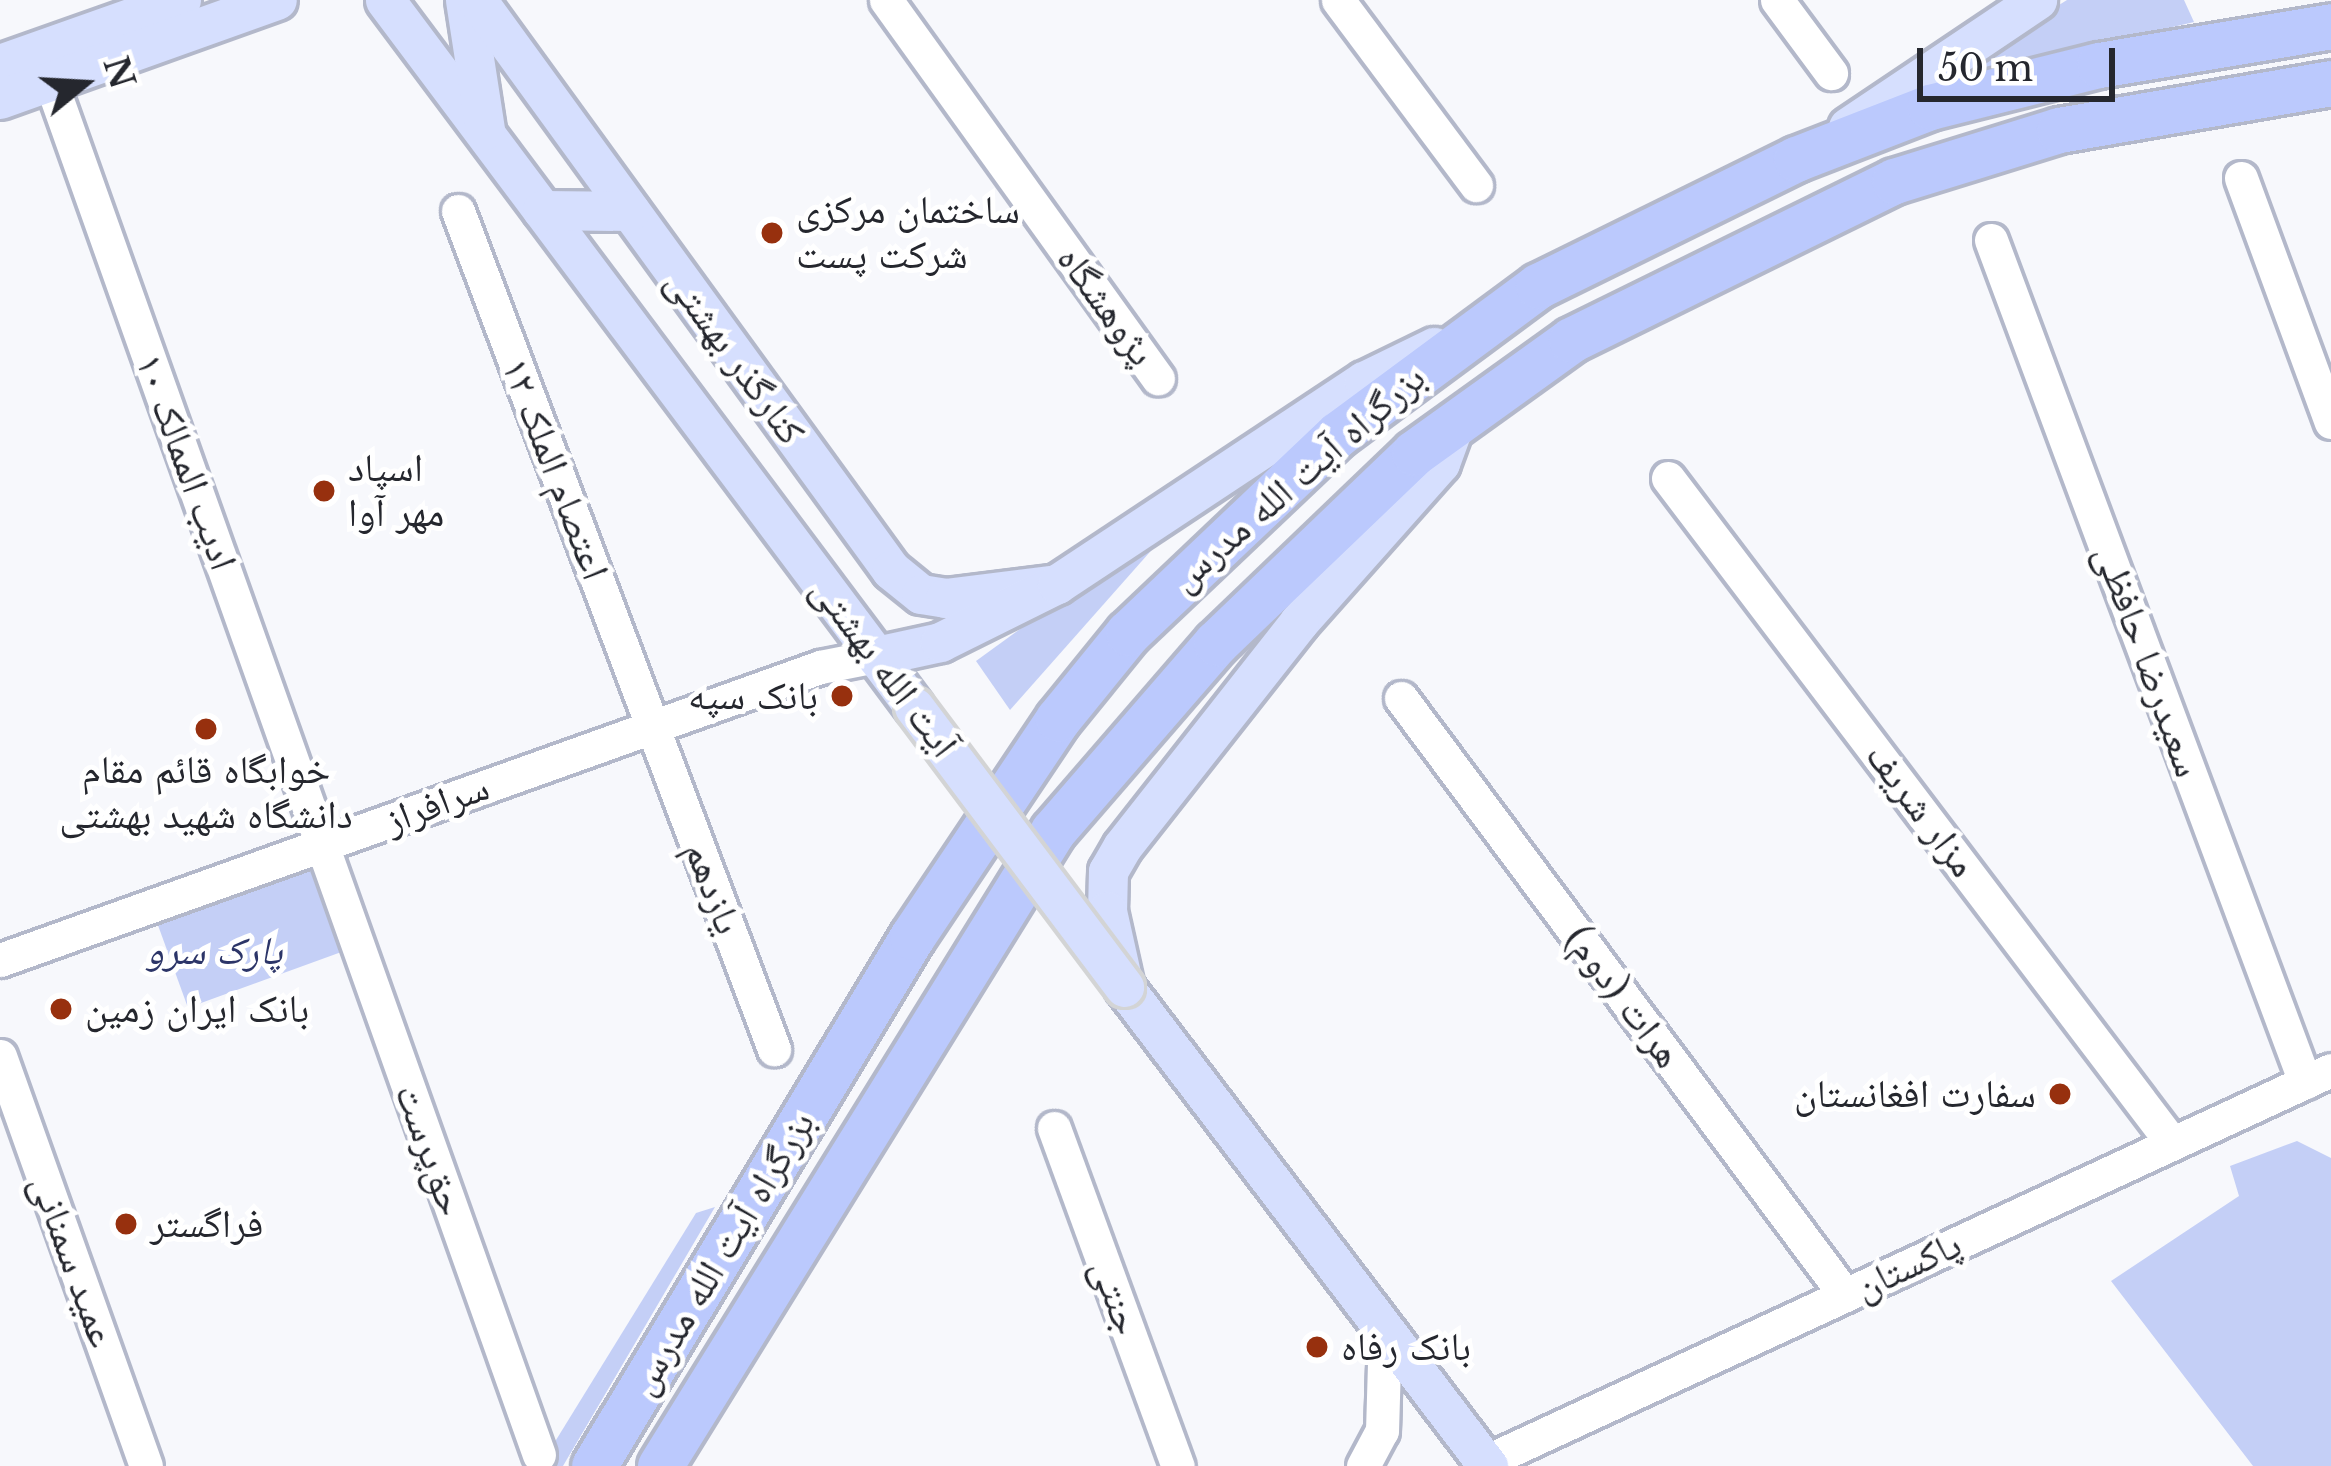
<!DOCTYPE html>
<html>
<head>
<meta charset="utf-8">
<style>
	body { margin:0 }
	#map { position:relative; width:2331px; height:1466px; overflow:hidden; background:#f7f8fc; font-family:"Libre Baskerville","Noto Naskh Arabic",serif }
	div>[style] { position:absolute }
	.green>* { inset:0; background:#c4cff6; transform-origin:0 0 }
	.roads { filter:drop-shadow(3px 0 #b3b8ca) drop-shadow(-3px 0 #b3b8ca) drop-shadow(0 3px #b3b8ca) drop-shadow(0 -3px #b3b8ca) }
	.minor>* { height:33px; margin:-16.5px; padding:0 16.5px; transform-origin:16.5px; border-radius:16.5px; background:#fff }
	.major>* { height:39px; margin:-19.5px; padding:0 19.5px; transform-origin:19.5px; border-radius:19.5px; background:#d6dffe }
	.highway>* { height:45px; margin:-22.5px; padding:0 22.5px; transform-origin:22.5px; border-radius:22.5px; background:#bbc9fd }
	.bridges { filter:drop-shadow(3px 0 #d3d4d5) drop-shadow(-3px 0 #d3d4d5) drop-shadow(0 3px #d3d4d5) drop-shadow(0 -3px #d3d4d5) }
	.major-bridge>* { height:39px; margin:-19.5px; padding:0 19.5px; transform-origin:19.5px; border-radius:19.5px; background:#d6dffe }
	.dots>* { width:33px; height:33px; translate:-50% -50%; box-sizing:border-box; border:6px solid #fff; border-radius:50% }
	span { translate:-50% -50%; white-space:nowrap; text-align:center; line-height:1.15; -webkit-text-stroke:10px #fff; paint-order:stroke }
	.poi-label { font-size:39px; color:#25272e }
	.left { translate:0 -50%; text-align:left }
	.right { translate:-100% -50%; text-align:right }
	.street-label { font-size:39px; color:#25272e }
	.park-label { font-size:39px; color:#2c3568; font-style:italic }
	.north { position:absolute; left:24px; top:24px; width:120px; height:120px; -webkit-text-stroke:9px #fff; paint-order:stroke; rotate:72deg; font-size:33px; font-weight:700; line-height:48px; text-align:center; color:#25272e }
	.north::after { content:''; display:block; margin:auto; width:42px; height:54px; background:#25272e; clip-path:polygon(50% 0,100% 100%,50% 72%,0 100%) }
	.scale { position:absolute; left:1917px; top:48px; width:198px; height:54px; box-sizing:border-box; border:6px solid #25272e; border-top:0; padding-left:15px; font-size:36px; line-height:42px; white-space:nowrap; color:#25272e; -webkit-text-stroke:9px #fff; paint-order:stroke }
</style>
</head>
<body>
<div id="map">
	<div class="green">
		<div style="clip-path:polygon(2067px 0,2184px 0,2194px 22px,1934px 83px)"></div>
		<div style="clip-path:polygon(1172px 519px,1172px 527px,1010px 710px,976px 661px)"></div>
		<div style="left:312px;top:869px;width:88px;height:164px;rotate:70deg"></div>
		<div style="clip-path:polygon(2297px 1141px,2331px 1158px,2331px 1466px,2253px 1466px,2111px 1281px,2239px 1196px,2230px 1166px)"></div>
		<div style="clip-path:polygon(715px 1207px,563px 1466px,540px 1466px,696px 1213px)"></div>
	</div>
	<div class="roads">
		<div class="minor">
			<div style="left:886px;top:0;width:466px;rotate:54.3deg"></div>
			<div style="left:1338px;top:0;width:231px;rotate:53.3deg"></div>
			<div style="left:1777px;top:0;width:91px;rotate:53.5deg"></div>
			<div style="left:50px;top:80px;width:1459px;rotate:70.42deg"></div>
			<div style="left:2241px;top:178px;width:260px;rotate:69.8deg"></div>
			<div style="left:458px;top:211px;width:896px;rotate:69.34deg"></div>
			<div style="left:1991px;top:240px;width:899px;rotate:69.55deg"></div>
			<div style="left:1668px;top:478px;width:834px;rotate:52.84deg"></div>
			<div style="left:1401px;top:698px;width:744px;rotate:53.36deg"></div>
			<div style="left:0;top:960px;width:871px;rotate:-19.66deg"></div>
			<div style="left:820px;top:667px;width:57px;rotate:-11.1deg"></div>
			<div style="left:0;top:1056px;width:435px;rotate:70.4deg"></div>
			<div style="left:1054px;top:1128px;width:360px;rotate:69.9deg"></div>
			<div style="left:1485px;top:1462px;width:932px;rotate:-24.86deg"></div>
			<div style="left:1363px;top:1466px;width:40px;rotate:-62deg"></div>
			<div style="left:1382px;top:1431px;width:99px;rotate:-88.3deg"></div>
		</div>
		<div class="major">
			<div style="left:385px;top:0;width:883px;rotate:53.19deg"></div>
			<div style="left:465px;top:0;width:131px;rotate:81.2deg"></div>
			<div style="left:477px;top:0;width:704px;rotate:54.01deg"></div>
			<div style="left:891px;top:570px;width:38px;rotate:39deg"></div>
			<div style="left:921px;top:594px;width:24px;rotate:9deg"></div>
			<div style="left:945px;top:598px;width:113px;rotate:-7.1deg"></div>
			<div style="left:0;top:64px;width:192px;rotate:-19.5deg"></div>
			<div style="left:0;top:99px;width:294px;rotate:-19.7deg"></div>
			<div style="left:1848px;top:127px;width:228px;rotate:-33.9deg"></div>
			<div style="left:542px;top:210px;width:88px;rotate:0.7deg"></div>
			<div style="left:1455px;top:422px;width:44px;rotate:110.1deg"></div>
			<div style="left:1440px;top:463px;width:213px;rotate:131.6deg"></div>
			<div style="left:1299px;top:622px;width:286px;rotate:128.2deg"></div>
			<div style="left:1122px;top:847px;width:28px;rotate:120deg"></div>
			<div style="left:1108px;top:871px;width:40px;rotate:91.4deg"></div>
			<div style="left:1107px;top:911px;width:78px;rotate:77.4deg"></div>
			<div style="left:1124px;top:987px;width:602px;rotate:52.77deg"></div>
			<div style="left:876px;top:656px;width:66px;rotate:-12.3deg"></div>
			<div style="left:940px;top:642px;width:131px;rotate:-26.4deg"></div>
			<div style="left:1057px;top:584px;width:368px;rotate:-33.5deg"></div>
			<div style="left:1364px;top:381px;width:78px;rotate:-25.9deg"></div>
		</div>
		<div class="highway">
			<div style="left:594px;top:1466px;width:617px;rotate:-58.99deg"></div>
			<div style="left:912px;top:937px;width:262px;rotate:-56.2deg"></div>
			<div style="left:1058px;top:719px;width:111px;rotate:-50.9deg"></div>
			<div style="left:1128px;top:633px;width:289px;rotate:-43.5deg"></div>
			<div style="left:1338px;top:434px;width:249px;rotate:-36.5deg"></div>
			<div style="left:1538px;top:286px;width:288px;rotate:-26.2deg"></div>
			<div style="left:1796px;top:159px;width:144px;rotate:-21.2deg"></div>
			<div style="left:1930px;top:107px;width:174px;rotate:-14deg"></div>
			<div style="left:2099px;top:65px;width:235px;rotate:-9.5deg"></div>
			<div style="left:660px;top:1466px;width:747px;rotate:-58.25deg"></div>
			<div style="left:1053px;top:831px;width:249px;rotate:-49.1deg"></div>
			<div style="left:1216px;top:643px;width:274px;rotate:-43.8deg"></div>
			<div style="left:1414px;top:453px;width:193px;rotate:-35.7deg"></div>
			<div style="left:1571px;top:340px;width:360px;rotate:-26.2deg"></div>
			<div style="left:1894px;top:181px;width:173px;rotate:-17.2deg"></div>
			<div style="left:2059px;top:130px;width:276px;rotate:-9.8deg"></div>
		</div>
	</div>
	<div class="bridges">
		<div class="major-bridge">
			<div style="left:914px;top:707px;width:350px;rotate:53.1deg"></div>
		</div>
	</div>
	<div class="dots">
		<div style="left:772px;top:233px;background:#97300e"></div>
		<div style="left:324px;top:491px;background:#97300e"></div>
		<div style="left:842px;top:696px;background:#97300e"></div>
		<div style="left:206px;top:729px;background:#97300e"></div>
		<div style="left:61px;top:1009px;background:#97300e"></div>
		<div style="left:2060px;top:1094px;background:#97300e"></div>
		<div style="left:126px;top:1224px;background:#97300e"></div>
		<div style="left:1317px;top:1347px;background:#97300e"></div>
	</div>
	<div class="poi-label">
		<span class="left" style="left:796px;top:233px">ساختمان مرکزی<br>شرکت پست</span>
		<span class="left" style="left:348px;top:491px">اسپاد<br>مهر آوا</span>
		<span class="right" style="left:818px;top:696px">بانک سپه</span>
		<span style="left:206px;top:793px">خوابگاه قائم مقام<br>دانشگاه شهید بهشتی</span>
		<span class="left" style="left:85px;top:1009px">بانک ایران زمین</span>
		<span class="right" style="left:2036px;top:1094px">سفارت افغانستان</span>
		<span class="left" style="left:150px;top:1224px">فراگستر</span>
		<span class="left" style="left:1341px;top:1347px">بانک رفاه</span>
	</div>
	<div class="street-label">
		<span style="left:1106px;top:306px;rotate:54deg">پژوهشگاه</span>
		<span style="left:735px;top:357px;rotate:54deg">کنارگذر بهشتی</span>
		<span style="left:186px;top:462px;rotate:70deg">ادیب الممالک ۱۰</span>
		<span style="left:555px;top:469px;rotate:69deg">اعتصام الملک ۱۲</span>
		<span style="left:1298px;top:478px;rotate:-41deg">بزرگراه آیت الله مدرس</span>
		<span style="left:2148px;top:661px;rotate:70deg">سعیدرضا حافظی</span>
		<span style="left:884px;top:667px;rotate:53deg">آیت الله بهشتی</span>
		<span style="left:437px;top:804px;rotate:-20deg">سرافراز</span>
		<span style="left:1921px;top:810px;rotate:53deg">مزار شریف</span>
		<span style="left:713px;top:888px;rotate:69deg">یازدهم</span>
		<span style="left:1623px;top:997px;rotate:53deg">هرات (دوم)</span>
		<span style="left:430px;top:1150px;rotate:70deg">حق‌پرست</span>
		<span style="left:722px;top:1253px;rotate:-59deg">بزرگراه آیت الله مدرس</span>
		<span style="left:73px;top:1261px;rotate:70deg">عمید سمنانی</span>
		<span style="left:1908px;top:1266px;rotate:-25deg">پاکستان</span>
		<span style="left:1116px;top:1297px;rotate:70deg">جنتی</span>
	</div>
	<div class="park-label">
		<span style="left:214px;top:951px">پارک سرو</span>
	</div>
	<div class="north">N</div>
	<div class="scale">50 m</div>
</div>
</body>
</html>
